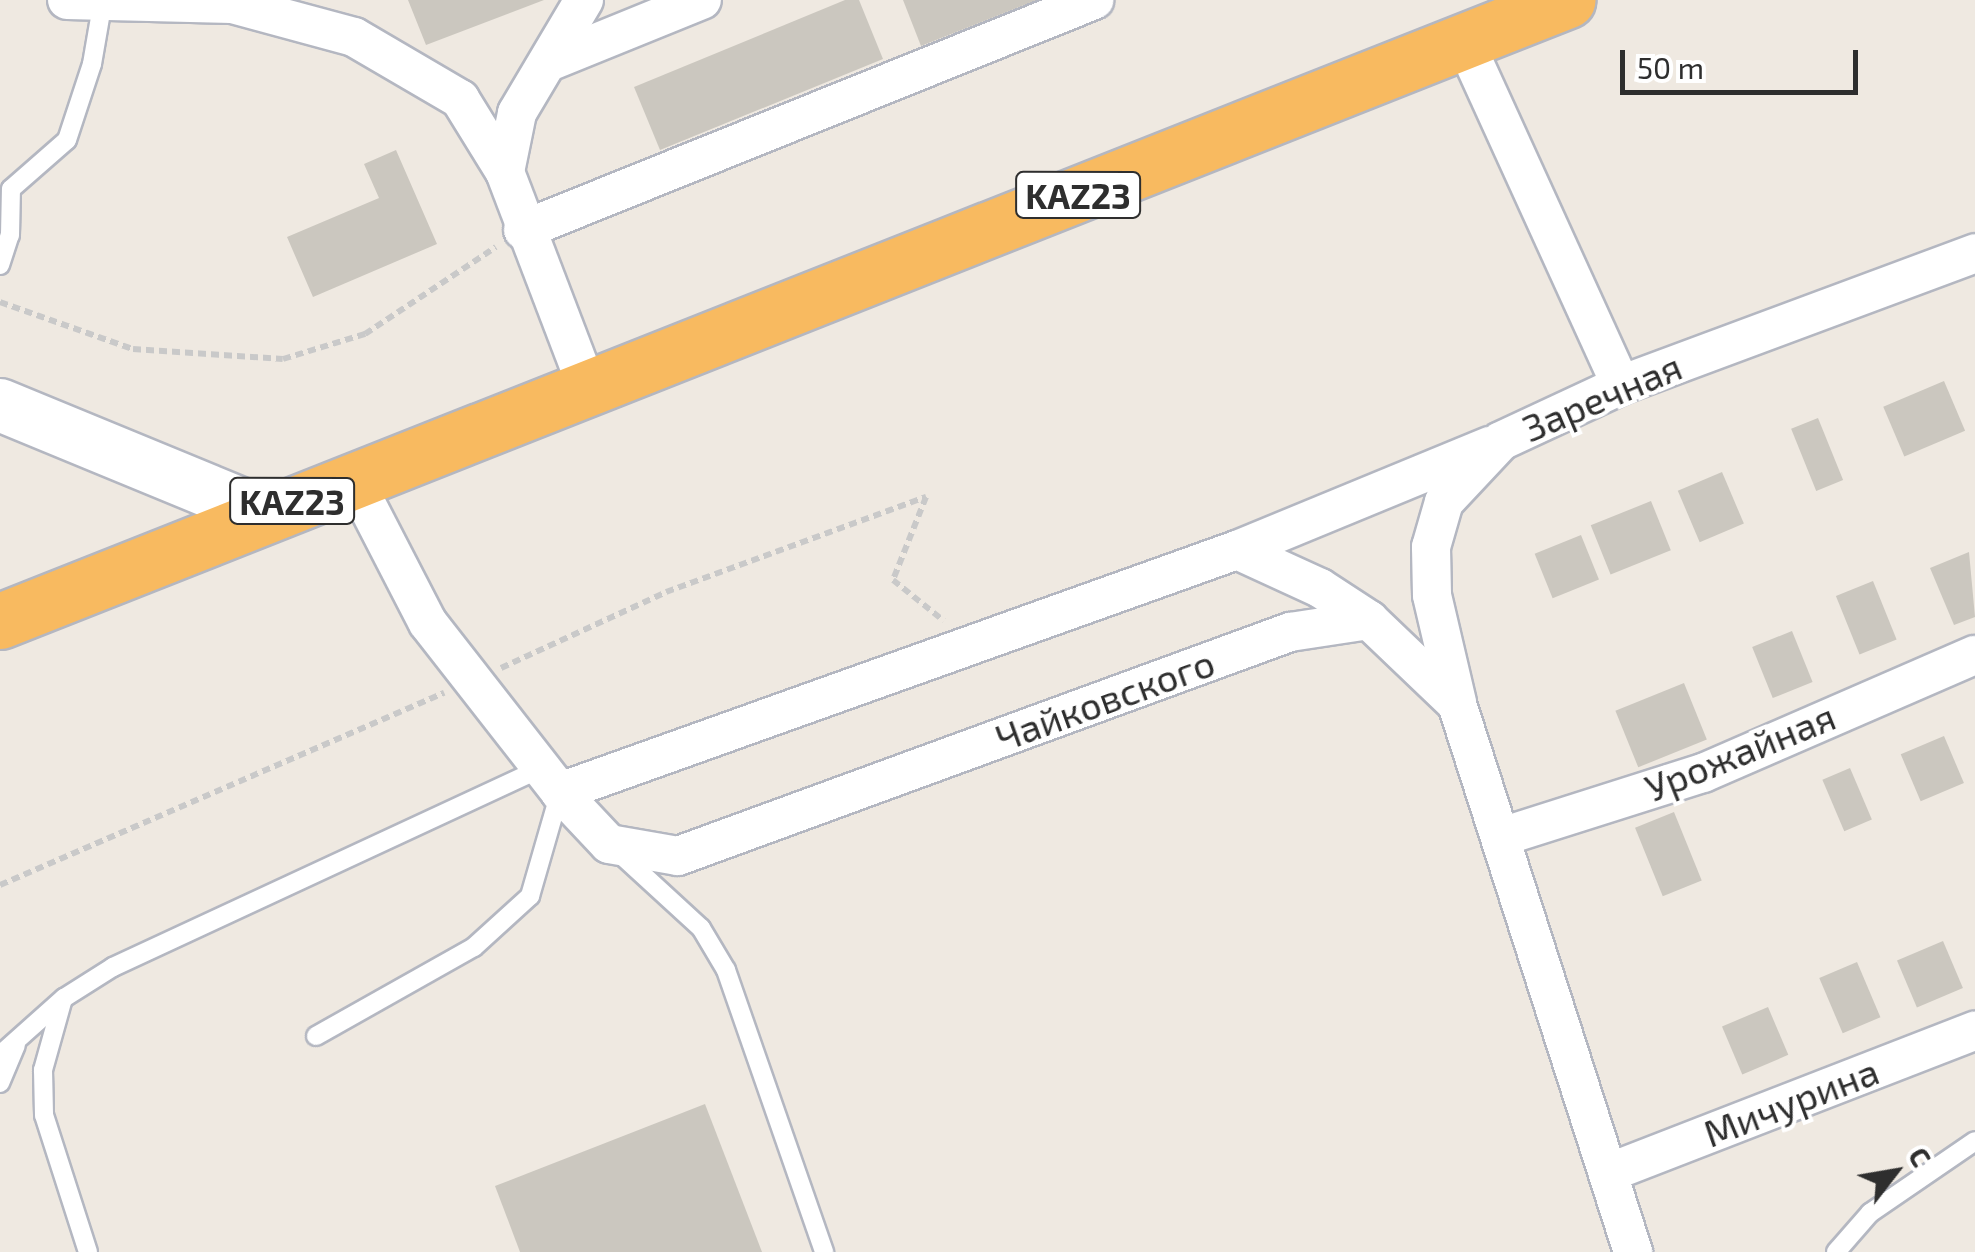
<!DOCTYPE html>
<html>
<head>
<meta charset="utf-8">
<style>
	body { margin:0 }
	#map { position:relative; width:1975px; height:1252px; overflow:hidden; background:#efe9e1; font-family:"Exo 2",sans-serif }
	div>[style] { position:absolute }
	.building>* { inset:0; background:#cbc7bf; transform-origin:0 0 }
	.path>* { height:6px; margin-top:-3px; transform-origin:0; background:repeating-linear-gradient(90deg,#c9c9c9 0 8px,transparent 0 13px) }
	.roads { filter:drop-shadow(2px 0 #b4b7c1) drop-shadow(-2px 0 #b4b7c1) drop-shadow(0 2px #b4b7c1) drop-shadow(0 -2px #b4b7c1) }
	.service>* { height:18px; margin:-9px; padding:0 9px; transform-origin:9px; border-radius:9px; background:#fff }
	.minor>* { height:38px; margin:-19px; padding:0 19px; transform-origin:19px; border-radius:19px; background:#fff }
	.secondary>* { height:52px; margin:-26px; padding:0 26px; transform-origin:26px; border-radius:26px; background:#fff }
	.trunk>* { height:55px; margin:-27.5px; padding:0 27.5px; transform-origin:27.5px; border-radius:27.5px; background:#f8ba60 }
	span { translate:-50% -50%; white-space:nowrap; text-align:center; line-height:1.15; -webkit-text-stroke:8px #fff; paint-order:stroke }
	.shield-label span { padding:2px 8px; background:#fff; border:2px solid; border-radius:8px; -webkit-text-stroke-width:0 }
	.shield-label { font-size:35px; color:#2e2e2e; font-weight:700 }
	.street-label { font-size:38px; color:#2e2e2e }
	.north { position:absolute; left:1845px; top:1122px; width:100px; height:100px; -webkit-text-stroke:8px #fff; paint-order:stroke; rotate:59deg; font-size:28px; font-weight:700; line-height:40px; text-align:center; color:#2e2e2e }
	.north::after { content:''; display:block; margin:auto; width:35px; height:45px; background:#2e2e2e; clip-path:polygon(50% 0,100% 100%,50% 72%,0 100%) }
	.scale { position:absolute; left:1620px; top:50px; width:238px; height:45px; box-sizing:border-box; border:5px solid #2e2e2e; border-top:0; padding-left:12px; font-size:30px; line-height:35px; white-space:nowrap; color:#2e2e2e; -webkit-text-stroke:8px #fff; paint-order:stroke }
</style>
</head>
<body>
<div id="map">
	<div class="building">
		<div style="clip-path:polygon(408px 0,544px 0,426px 45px)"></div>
		<div style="clip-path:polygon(845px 0,859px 0,883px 59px,660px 150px,634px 87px)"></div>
		<div style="clip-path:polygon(903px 0,1037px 0,921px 46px)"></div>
		<div style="clip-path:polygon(396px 150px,437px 244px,313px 297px,287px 237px,379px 198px,364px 164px)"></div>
		<div style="left:1944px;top:381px;width:54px;height:66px;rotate:67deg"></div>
		<div style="left:1818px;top:418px;width:67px;height:29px;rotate:68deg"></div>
		<div style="left:1722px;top:472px;width:56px;height:48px;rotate:67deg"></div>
		<div style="left:1651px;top:501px;width:53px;height:65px;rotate:68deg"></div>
		<div style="left:1581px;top:535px;width:48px;height:50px;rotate:68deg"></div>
		<div style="clip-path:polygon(1969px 552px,1975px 617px,1954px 625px,1930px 568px)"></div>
		<div style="left:1873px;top:581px;width:63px;height:40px;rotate:68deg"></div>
		<div style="left:1792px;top:631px;width:55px;height:43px;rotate:68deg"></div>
		<div style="left:1684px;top:683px;width:61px;height:74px;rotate:68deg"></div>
		<div style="left:1944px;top:736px;width:51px;height:47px;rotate:67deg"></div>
		<div style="left:1850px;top:768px;width:56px;height:30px;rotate:67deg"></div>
		<div style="left:1674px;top:812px;width:74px;height:42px;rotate:68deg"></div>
		<div style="left:1943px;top:941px;width:51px;height:50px;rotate:67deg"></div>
		<div style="left:1857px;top:962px;width:60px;height:41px;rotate:67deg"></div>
		<div style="left:1768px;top:1007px;width:52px;height:50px;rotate:67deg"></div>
		<div style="clip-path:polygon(705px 1104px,762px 1252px,520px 1252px,495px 1186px)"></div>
	</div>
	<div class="path">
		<div style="left:0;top:302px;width:141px;rotate:19.5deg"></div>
		<div style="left:133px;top:349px;width:150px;rotate:3.8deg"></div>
		<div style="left:283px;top:359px;width:86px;rotate:-17deg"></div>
		<div style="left:365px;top:334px;width:157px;rotate:-33.6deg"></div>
		<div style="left:501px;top:668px;width:182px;rotate:-24.7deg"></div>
		<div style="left:666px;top:592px;width:277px;rotate:-20.1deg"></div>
		<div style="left:926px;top:497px;width:89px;rotate:111.7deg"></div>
		<div style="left:893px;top:580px;width:65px;rotate:38.8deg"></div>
		<div style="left:0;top:885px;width:484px;rotate:-23.4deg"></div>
	</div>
	<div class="roads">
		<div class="service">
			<div style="left:0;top:265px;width:32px;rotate:-72deg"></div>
			<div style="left:10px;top:235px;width:46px;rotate:-88.8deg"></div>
			<div style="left:11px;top:189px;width:74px;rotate:-41.2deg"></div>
			<div style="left:67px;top:140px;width:80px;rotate:-71.8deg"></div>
			<div style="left:92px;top:64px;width:59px;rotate:-80.2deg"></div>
			<div style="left:617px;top:851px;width:114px;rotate:42.5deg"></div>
			<div style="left:701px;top:928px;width:49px;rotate:59.2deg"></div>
			<div style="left:726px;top:970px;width:299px;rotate:70.8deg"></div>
			<div style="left:62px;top:1002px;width:71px;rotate:105.6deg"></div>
			<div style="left:43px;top:1070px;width:45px;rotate:88.7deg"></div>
			<div style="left:44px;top:1115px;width:144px;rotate:72.2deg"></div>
			<div style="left:316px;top:1036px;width:181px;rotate:-29.4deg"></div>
			<div style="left:474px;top:947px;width:76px;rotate:-42.3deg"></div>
			<div style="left:530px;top:896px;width:108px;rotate:-73.9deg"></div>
			<div style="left:0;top:1055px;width:86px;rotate:-41.7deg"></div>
			<div style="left:64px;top:998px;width:58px;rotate:-32.3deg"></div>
			<div style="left:113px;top:967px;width:471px;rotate:-24.9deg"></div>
			<div style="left:0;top:1083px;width:41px;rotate:-67.2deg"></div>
			<div style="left:1836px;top:1252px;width:52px;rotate:-48.9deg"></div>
			<div style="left:1870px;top:1213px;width:127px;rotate:-34.4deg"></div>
		</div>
		<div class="minor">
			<div style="left:67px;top:0;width:165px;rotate:1.4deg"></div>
			<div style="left:232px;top:4px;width:126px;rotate:15.1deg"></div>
			<div style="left:354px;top:37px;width:123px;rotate:30.3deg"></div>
			<div style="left:460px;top:99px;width:86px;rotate:58.3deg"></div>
			<div style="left:584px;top:0;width:131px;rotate:120.7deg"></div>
			<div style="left:517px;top:113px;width:60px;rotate:101.5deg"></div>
			<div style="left:505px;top:172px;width:230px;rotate:69.1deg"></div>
			<div style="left:1465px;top:43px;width:376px;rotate:65.5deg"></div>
			<div style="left:549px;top:62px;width:165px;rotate:-22.1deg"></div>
			<div style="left:523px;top:230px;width:616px;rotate:-21.94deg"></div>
			<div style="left:352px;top:476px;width:165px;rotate:62.7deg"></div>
			<div style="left:428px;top:623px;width:214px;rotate:52deg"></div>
			<div style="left:560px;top:792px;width:71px;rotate:46.7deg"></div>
			<div style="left:609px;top:844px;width:70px;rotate:9.9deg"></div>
			<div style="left:678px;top:856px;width:652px;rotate:-20.1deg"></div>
			<div style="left:1290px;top:632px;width:80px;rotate:-8.6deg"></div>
			<div style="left:1369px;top:620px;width:122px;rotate:43.7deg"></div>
			<div style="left:1457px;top:704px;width:576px;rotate:72.19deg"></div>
			<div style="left:1237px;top:550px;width:273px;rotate:-22.4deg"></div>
			<div style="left:1457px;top:702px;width:110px;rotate:-103.2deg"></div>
			<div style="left:1432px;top:595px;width:48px;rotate:-91.2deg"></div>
			<div style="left:1431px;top:547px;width:47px;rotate:-73.9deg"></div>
			<div style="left:1444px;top:502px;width:83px;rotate:-46.9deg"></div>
			<div style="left:1501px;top:441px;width:132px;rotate:-25deg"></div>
			<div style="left:1621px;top:385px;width:378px;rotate:-20.4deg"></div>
			<div style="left:560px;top:792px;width:719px;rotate:-19.67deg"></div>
			<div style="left:1237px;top:550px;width:91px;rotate:24.6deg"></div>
			<div style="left:1320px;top:588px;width:59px;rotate:33.1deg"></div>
			<div style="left:1501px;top:837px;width:212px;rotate:-17.6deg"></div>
			<div style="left:1703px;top:773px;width:296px;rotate:-23.5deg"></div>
			<div style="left:1608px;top:1173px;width:394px;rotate:-21.2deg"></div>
		</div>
		<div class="secondary">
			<div style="left:0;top:405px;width:283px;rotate:22.4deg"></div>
		</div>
		<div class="trunk">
			<div style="left:0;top:621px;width:1686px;rotate:-21.61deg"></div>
		</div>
	</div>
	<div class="shield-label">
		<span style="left:1078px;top:195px">KAZ23</span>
		<span style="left:292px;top:501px">KAZ23</span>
	</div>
	<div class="street-label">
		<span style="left:1602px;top:397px;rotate:-23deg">Заречная</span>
		<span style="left:1105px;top:700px;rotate:-20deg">Чайковского</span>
		<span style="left:1740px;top:752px;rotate:-22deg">Урожайная</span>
		<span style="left:1791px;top:1102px;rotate:-21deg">Мичурина</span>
	</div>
	<div class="north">С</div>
	<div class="scale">50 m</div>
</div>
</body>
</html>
